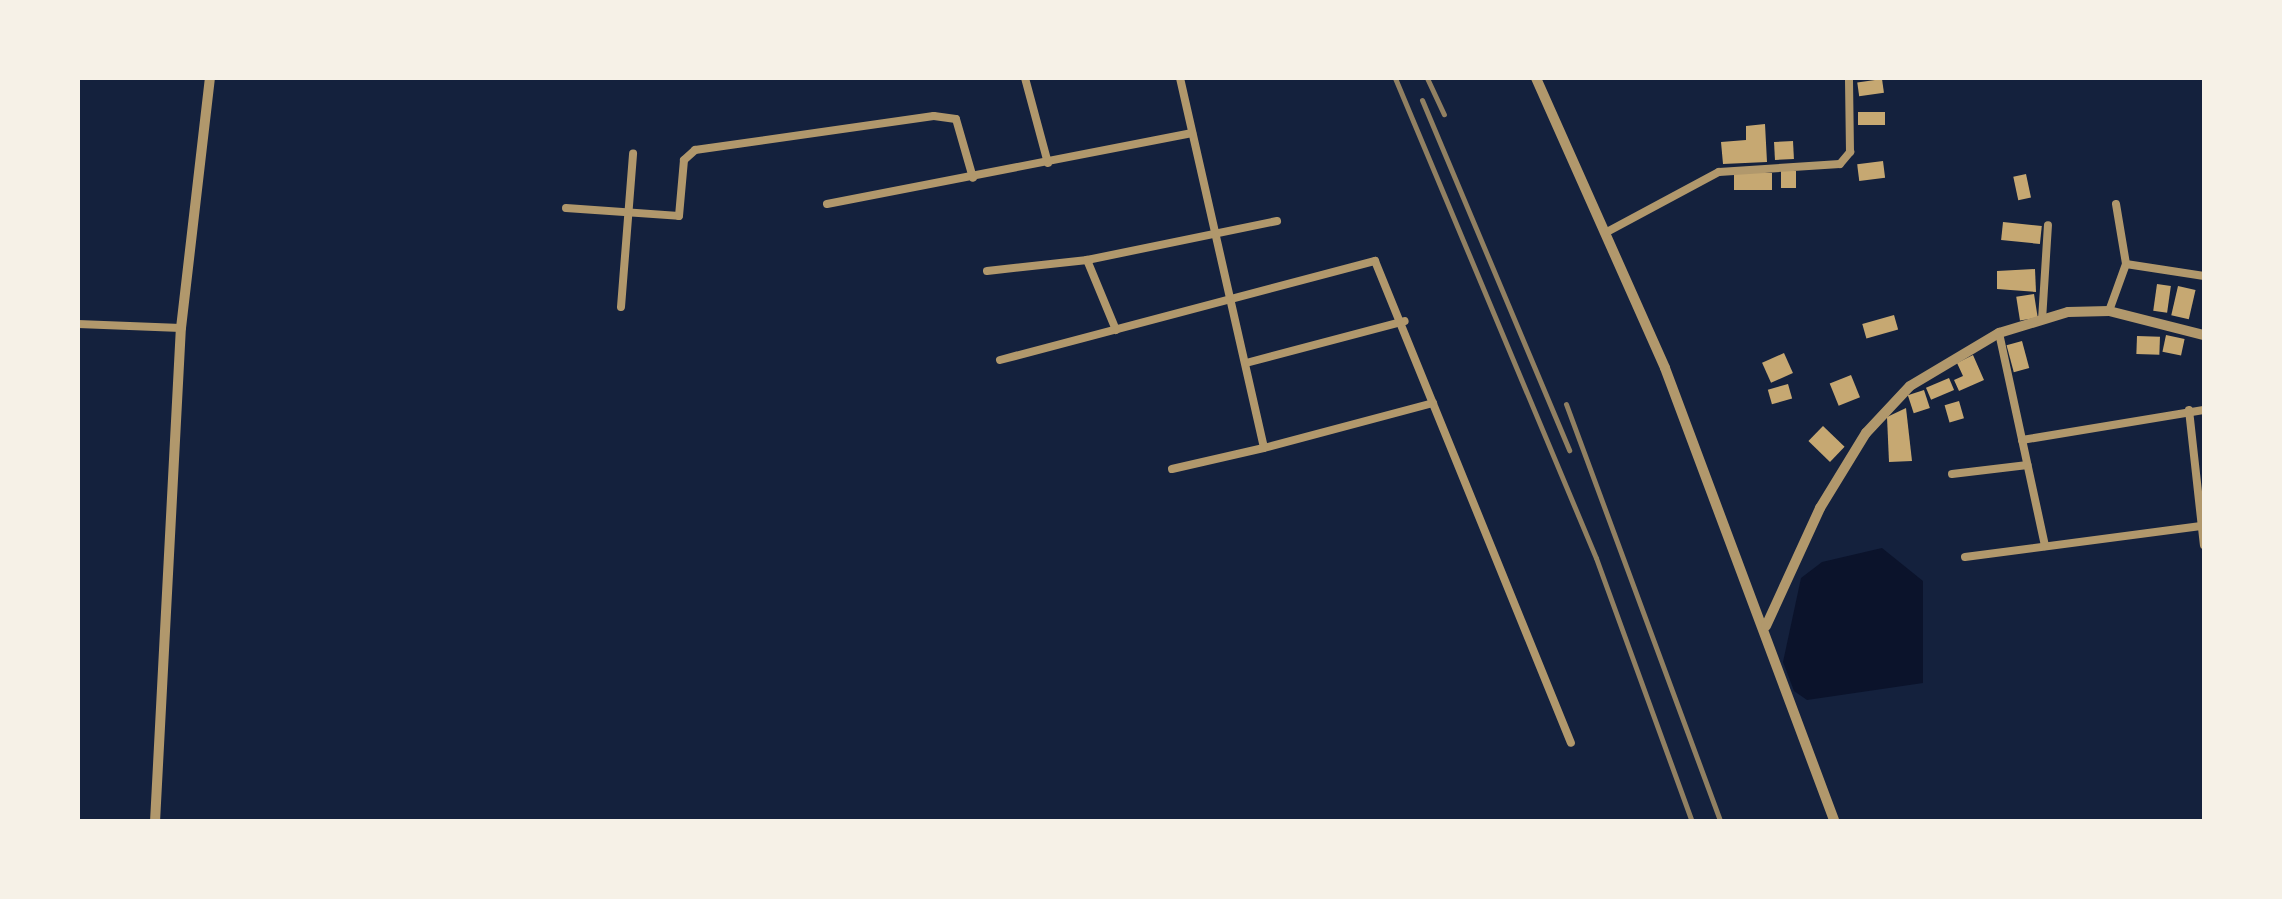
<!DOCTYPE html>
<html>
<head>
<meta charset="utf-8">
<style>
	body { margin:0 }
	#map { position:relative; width:2282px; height:899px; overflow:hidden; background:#14213d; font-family:Rubik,sans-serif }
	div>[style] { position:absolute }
	.water>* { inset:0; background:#0b132b }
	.building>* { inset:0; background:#c6a872; transform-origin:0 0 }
	.minor>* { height:8px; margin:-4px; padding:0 4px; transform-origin:4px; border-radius:4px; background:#b1986c }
	.tertiary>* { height:10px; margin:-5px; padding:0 5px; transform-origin:5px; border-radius:5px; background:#b1986c }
	.rail>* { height:5px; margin:-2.5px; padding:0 2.5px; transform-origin:2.5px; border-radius:2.5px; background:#918062 }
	span { translate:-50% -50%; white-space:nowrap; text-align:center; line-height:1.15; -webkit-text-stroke:9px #f6f1e7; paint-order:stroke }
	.frame { position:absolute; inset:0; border:80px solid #f6f1e7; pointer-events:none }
</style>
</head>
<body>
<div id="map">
	<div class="water">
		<div style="clip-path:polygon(1882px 548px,1923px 581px,1923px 683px,1807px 700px,1794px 691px,1783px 662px,1801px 578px,1822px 562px)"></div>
	</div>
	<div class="building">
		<div style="left:1882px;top:79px;width:14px;height:25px;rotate:82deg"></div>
		<div style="left:1885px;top:112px;width:13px;height:27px;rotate:90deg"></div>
		<div style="clip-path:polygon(1765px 124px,1767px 162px,1723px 164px,1721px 142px,1746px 140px,1746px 126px)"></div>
		<div style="left:1793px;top:141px;width:18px;height:19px;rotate:87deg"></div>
		<div style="left:1883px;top:161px;width:17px;height:26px;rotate:83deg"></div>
		<div style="left:1781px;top:171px;width:15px;height:17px"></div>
		<div style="left:1772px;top:173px;width:17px;height:38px;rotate:90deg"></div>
		<div style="left:2026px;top:174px;width:24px;height:13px;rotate:78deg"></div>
		<div style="left:2003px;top:222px;width:39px;height:18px;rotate:6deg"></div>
		<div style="clip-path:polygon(2035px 269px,2036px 292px,1997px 289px,1997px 271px)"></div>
		<div style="left:2157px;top:284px;width:14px;height:27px;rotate:8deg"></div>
		<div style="left:2178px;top:286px;width:18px;height:30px;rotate:13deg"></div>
		<div style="left:2034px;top:294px;width:24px;height:18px;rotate:81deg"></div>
		<div style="left:1894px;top:315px;width:15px;height:33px;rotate:74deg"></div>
		<div style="left:2166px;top:335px;width:19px;height:17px;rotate:12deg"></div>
		<div style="left:2137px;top:336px;width:23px;height:18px;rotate:2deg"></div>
		<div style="left:2022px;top:341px;width:28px;height:16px;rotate:75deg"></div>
		<div style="left:1784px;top:353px;width:22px;height:24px;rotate:66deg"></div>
		<div style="clip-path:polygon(1973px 355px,1984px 380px,1959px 391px,1954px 380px,1963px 376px,1957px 363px)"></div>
		<div style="left:1851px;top:375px;width:24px;height:23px;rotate:68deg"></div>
		<div style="left:1949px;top:378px;width:13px;height:25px;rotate:67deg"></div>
		<div style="left:1788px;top:384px;width:15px;height:21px;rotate:74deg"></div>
		<div style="left:1924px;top:390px;width:19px;height:17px;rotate:72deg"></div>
		<div style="left:1959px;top:401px;width:18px;height:15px;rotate:74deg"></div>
		<div style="clip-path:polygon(1906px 408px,1912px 461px,1889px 462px,1887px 417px)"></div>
		<div style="left:1823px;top:426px;width:30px;height:21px;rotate:44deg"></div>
	</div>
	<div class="minor">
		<div style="left:1025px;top:78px;width:88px;rotate:74.9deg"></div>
		<div style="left:1180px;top:78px;width:379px;rotate:77.2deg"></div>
		<div style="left:1264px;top:448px;width:175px;rotate:-14.9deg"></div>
		<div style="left:827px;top:204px;width:372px;rotate:-11deg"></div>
		<div style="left:2116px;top:204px;width:61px;rotate:80.5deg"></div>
		<div style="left:566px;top:208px;width:113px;rotate:4deg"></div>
		<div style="left:679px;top:216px;width:56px;rotate:-84.9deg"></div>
		<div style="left:684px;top:160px;width:15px;rotate:-42deg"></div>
		<div style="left:695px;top:150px;width:241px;rotate:-8.1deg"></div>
		<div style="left:934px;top:116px;width:22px;rotate:8deg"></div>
		<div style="left:956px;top:119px;width:61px;rotate:73.9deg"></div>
		<div style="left:1605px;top:233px;width:129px;rotate:-28.2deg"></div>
		<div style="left:1719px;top:172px;width:121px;rotate:-3.8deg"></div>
		<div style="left:1840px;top:164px;width:16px;rotate:-50deg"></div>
		<div style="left:1850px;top:152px;width:74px;rotate:-90.8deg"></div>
		<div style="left:987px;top:271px;width:101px;rotate:-6.3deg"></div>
		<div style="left:621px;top:307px;width:154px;rotate:-85.5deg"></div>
		<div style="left:2109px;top:311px;width:50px;rotate:-70.1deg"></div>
		<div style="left:2126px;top:264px;width:79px;rotate:8.7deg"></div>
		<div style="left:2042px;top:320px;width:95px;rotate:-86.4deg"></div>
		<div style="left:78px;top:324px;width:103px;rotate:2.2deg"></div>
		<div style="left:1116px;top:330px;width:76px;rotate:-112.5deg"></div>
		<div style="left:1087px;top:260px;width:194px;rotate:-11.6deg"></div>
		<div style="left:1999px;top:333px;width:218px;rotate:77.8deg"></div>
		<div style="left:1000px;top:360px;width:388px;rotate:-14.8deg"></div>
		<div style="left:1375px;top:261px;width:520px;rotate:67.87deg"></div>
		<div style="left:1246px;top:363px;width:164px;rotate:-14.8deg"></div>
		<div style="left:2189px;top:410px;width:136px;rotate:83.7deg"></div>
		<div style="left:2022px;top:440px;width:184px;rotate:-9.4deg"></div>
		<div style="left:1172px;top:469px;width:94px;rotate:-12.9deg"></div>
		<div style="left:1952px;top:474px;width:76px;rotate:-6.8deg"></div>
		<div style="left:1965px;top:557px;width:238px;rotate:-7.5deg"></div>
	</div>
	<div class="tertiary">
		<div style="left:1536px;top:78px;width:317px;rotate:66deg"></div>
		<div style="left:1665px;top:368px;width:485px;rotate:69.5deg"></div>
		<div style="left:1766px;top:626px;width:130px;rotate:-65.4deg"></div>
		<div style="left:1820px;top:508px;width:88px;rotate:-58.5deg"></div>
		<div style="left:1866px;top:433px;width:64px;rotate:-46.9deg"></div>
		<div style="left:1910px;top:386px;width:104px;rotate:-30.8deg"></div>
		<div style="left:1999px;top:333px;width:72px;rotate:-16.9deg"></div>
		<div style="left:2068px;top:312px;width:41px;rotate:-1.4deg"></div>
		<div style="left:2109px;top:311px;width:98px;rotate:14.2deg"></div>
		<div style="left:155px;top:822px;width:495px;rotate:-87deg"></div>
		<div style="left:181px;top:328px;width:252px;rotate:-83.4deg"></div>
	</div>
	<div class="rail">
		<div style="left:1395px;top:78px;width:520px;rotate:67.28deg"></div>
		<div style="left:1596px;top:558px;width:281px;rotate:70deg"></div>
		<div style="left:1427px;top:78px;width:40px;rotate:65deg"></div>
		<div style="left:1422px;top:100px;width:380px;rotate:67.2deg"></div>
		<div style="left:1566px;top:404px;width:446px;rotate:69.7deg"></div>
	</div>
	<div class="frame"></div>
</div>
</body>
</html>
